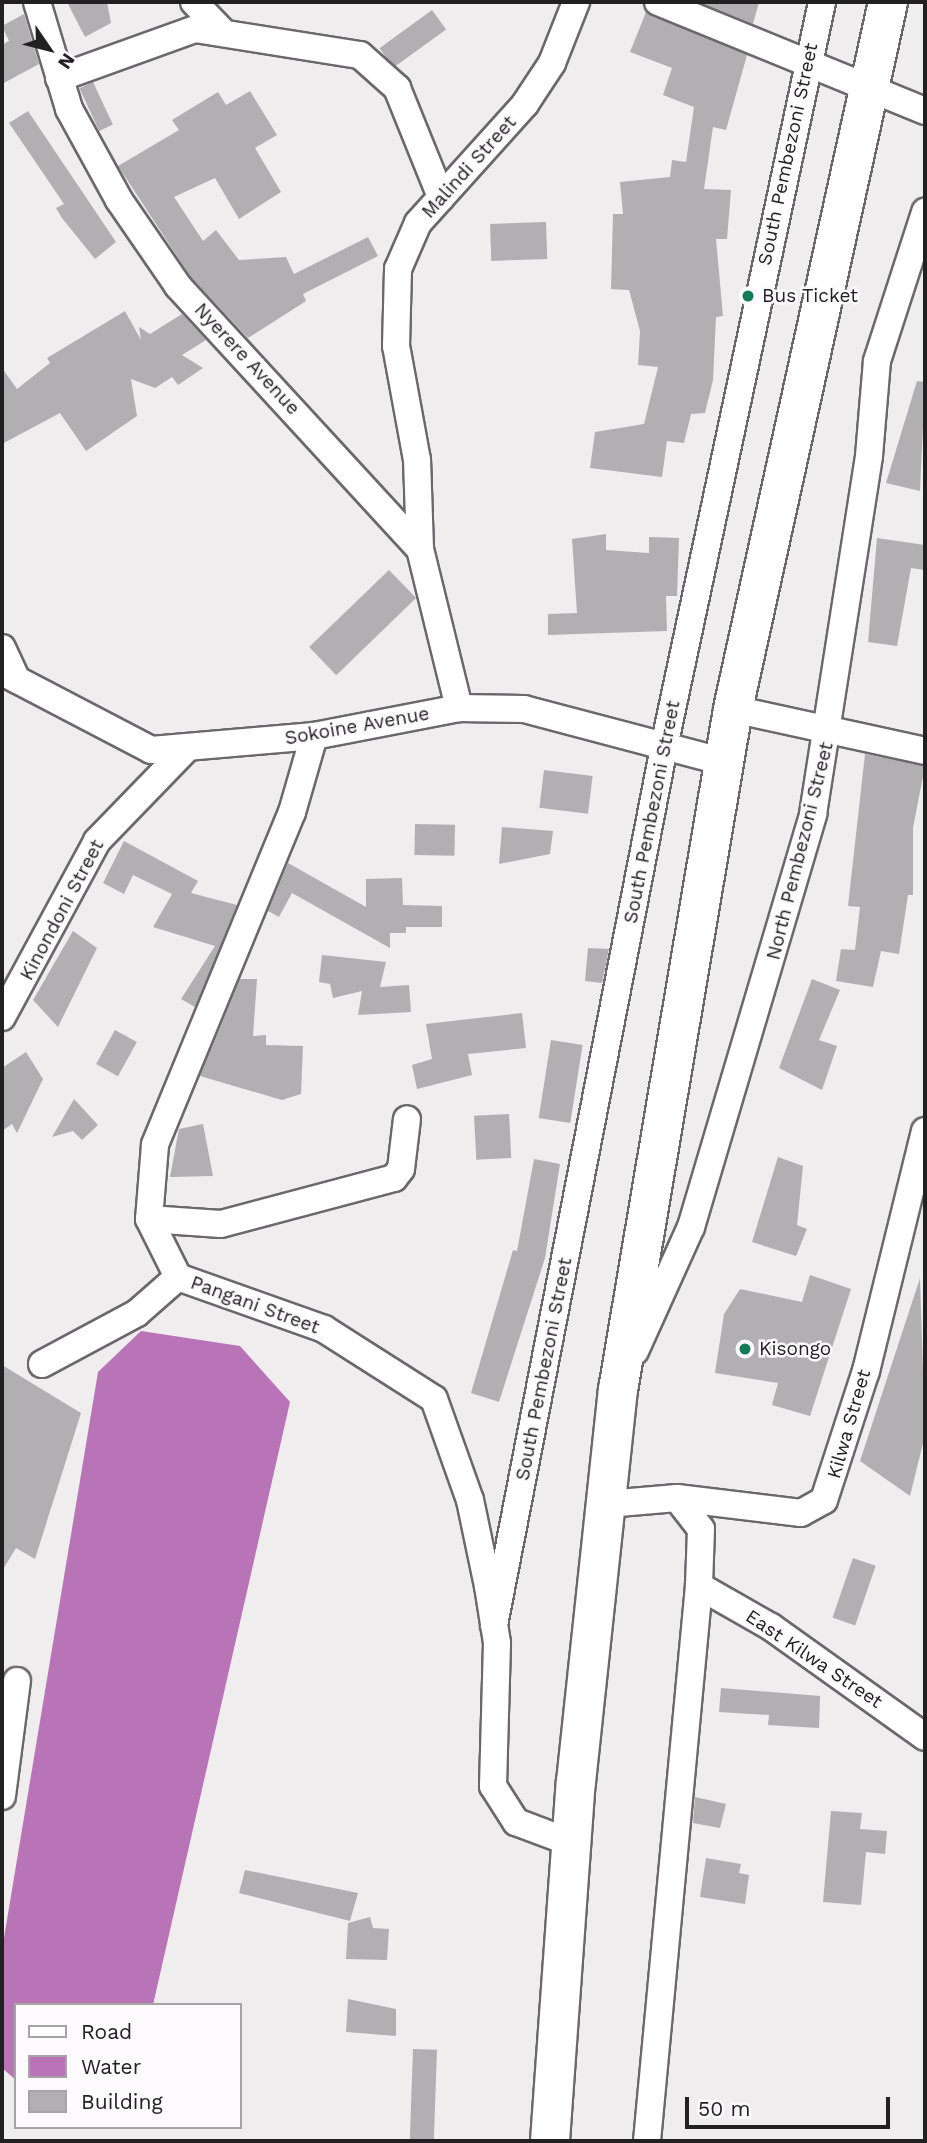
<!DOCTYPE html>
<html>
<head>
<meta charset="utf-8">
<style>
	body { margin:0 }
	#map { position:relative; width:927px; height:2143px; overflow:hidden; background:#f0edef; font-family:"Work Sans",sans-serif }
	div>[style] { position:absolute }
	.water>* { inset:0; background:#b974b8 }
	.building>* { inset:0; background:#b2afb2; transform-origin:0 0 }
	.roads { filter:drop-shadow(2px 0 #6b686b) drop-shadow(-2px 0 #6b686b) drop-shadow(0 2px #6b686b) drop-shadow(0 -2px #6b686b) }
	.minor>* { height:26px; margin:-13px; padding:0 13px; transform-origin:13px; border-radius:13px; background:#fff }
	.highway>* { height:38px; margin:-19px; padding:0 19px; transform-origin:19px; border-radius:19px; background:#fff }
	.dots>* { width:19px; height:19px; translate:-50% -50%; box-sizing:border-box; border:4px solid #fdfafd; border-radius:50% }
	span { translate:-50% -50%; white-space:nowrap; text-align:center; line-height:1.15; -webkit-text-stroke:5px #fdfafd; paint-order:stroke }
	.street-label { font-size:19px; color:#222122 }
	.poi-label { font-size:19px; color:#222122 }
	.left { translate:0 -50%; text-align:left }
	.frame { position:absolute; inset:0; border:4px solid #222122; pointer-events:none }
	.legend { position:absolute; left:14px; top:2003px; width:228px; height:126px; box-sizing:border-box; background:#fdfafd; border:2px solid #a5a3a5; margin:0; padding:9px 12px; list-style:none; font-size:21px; color:#222122 }
	.legend li { display:flex; align-items:center; gap:14px; height:35px }
	.legend b { width:35px; border:2px solid #a5a3a5 }
	.north { position:absolute; left:14px; top:14px; width:70px; height:70px; -webkit-text-stroke:5px #fdfafd; paint-order:stroke; rotate:125deg; font-size:19px; font-weight:700; line-height:28px; text-align:center; color:#222122 }
	.north::after { content:''; display:block; margin:auto; width:24px; height:32px; background:#222122; clip-path:polygon(50% 0,100% 100%,50% 72%,0 100%) }
	.scale { position:absolute; left:685px; top:2097px; width:205px; height:32px; box-sizing:border-box; border:4px solid #222122; border-top:0; padding-left:9px; font-size:21px; line-height:24px; white-space:nowrap; color:#222122; -webkit-text-stroke:5px #fdfafd; paint-order:stroke }
</style>
</head>
<body>
<div id="map">
	<div class="water">
		<div style="clip-path:polygon(141px 1331px,240px 1346px,290px 1402px,153px 2005px,16px 2005px,16px 2080px,2px 2068px,2px 1950px,98px 1372px)"></div>
	</div>
	<div class="building">
		<div style="clip-path:polygon(67px 2px,107px 2px,111px 23px,85px 37px)"></div>
		<div style="clip-path:polygon(699px 2px,759px 2px,753px 24px)"></div>
		<div style="left:432px;top:10px;width:24px;height:65px;rotate:54deg"></div>
		<div style="clip-path:polygon(646px 12px,747px 55px,726px 130px,713px 127px,704px 189px,731px 190px,727px 239px,716px 239px,723px 316px,716px 317px,713px 380px,705px 413px,691px 414px,684px 443px,667px 441px,662px 477px,590px 468px,595px 432px,644px 424px,658px 367px,638px 365px,640px 331px,629px 290px,611px 289px,613px 214px,623px 214px,620px 182px,670px 177px,672px 160px,686px 162px,694px 107px,663px 95px,672px 68px,630px 52px)"></div>
		<div style="clip-path:polygon(24px 14px,39px 64px,2px 84px,2px 45px,9px 41px,2px 26px)"></div>
		<div style="left:93px;top:82px;width:47px;height:15px;rotate:65deg"></div>
		<div style="clip-path:polygon(250px 91px,277px 135px,255px 148px,281px 192px,239px 219px,215px 178px,174px 197px,203px 241px,216px 230px,239px 260px,286px 257px,294px 274px,368px 237px,378px 256px,303px 294px,306px 301px,248px 338px,190px 276px,118px 166px,179px 130px,172px 120px,218px 92px,226px 105px)"></div>
		<div style="clip-path:polygon(28px 111px,116px 242px,95px 259px,62px 218px,56px 208px,64px 204px,9px 123px)"></div>
		<div style="left:546px;top:222px;width:37px;height:56px;rotate:88deg"></div>
		<div style="clip-path:polygon(125px 311px,141px 340px,139px 327px,150px 334px,182px 314px,206px 340px,182px 355px,203px 368px,178px 385px,172px 377px,155px 388px,131px 379px,137px 416px,86px 451px,60px 413px,2px 444px,2px 368px,17px 389px,50px 363px,47px 358px)"></div>
		<div style="clip-path:polygon(917px 381px,925px 382px,920px 491px,886px 483px)"></div>
		<div style="clip-path:polygon(606px 534px,606px 550px,649px 553px,649px 537px,679px 538px,677px 596px,666px 596px,667px 631px,548px 635px,548px 614px,577px 613px,572px 539px)"></div>
		<div style="clip-path:polygon(877px 538px,925px 545px,925px 570px,911px 568px,897px 646px,868px 642px)"></div>
		<div style="left:389px;top:570px;width:39px;height:111px;rotate:46deg"></div>
		<div style="clip-path:polygon(865px 754px,925px 766px,913px 828px,913px 895px,908px 895px,899px 954px,881px 951px,873px 987px,836px 981px,841px 949px,855px 950px,860px 907px,848px 906px)"></div>
		<div style="left:544px;top:770px;width:49px;height:38px;rotate:7deg"></div>
		<div style="left:415px;top:824px;width:40px;height:31px;rotate:1deg"></div>
		<div style="clip-path:polygon(502px 827px,553px 831px,550px 854px,499px 864px)"></div>
		<div style="clip-path:polygon(124px 841px,198px 881px,191px 893px,237px 905px,195px 1007px,181px 999px,215px 946px,153px 927px,172px 894px,133px 875px,124px 894px,103px 883px)"></div>
		<div style="clip-path:polygon(288px 863px,366px 907px,366px 879px,402px 878px,403px 905px,442px 906px,442px 927px,406px 927px,406px 933px,390px 933px,390px 948px,292px 893px,279px 917px,268px 911px)"></div>
		<div style="clip-path:polygon(73px 931px,97px 948px,58px 1027px,33px 1000px)"></div>
		<div style="clip-path:polygon(588px 948px,609px 949px,602px 983px,585px 981px)"></div>
		<div style="clip-path:polygon(322px 955px,386px 962px,380px 987px,409px 985px,411px 1012px,358px 1015px,362px 991px,333px 998px,330px 984px,319px 982px)"></div>
		<div style="clip-path:polygon(240px 979px,257px 979px,253px 1036px,266px 1035px,266px 1045px,303px 1046px,301px 1094px,282px 1100px,200px 1076px)"></div>
		<div style="clip-path:polygon(812px 979px,840px 990px,819px 1040px,837px 1046px,822px 1090px,779px 1068px)"></div>
		<div style="clip-path:polygon(522px 1013px,526px 1048px,468px 1054px,472px 1075px,417px 1089px,412px 1065px,432px 1059px,426px 1024px)"></div>
		<div style="left:115px;top:1030px;width:25px;height:39px;rotate:29deg"></div>
		<div style="left:551px;top:1040px;width:32px;height:79px;rotate:9deg"></div>
		<div style="clip-path:polygon(26px 1052px,43px 1079px,17px 1133px,12px 1124px,2px 1131px,2px 1068px)"></div>
		<div style="clip-path:polygon(74px 1099px,98px 1125px,82px 1140px,73px 1131px,52px 1137px)"></div>
		<div style="left:509px;top:1114px;width:44px;height:35px;rotate:87deg"></div>
		<div style="clip-path:polygon(203px 1124px,213px 1176px,170px 1177px,179px 1129px)"></div>
		<div style="clip-path:polygon(778px 1157px,803px 1166px,797px 1225px,807px 1229px,796px 1256px,752px 1242px)"></div>
		<div style="clip-path:polygon(534px 1159px,560px 1164px,545px 1258px,499px 1402px,471px 1393px,513px 1250px,517px 1251px)"></div>
		<div style="clip-path:polygon(810px 1275px,851px 1289px,810px 1416px,772px 1405px,778px 1383px,715px 1373px,724px 1314px,740px 1289px,802px 1302px)"></div>
		<div style="clip-path:polygon(920px 1278px,925px 1435px,910px 1496px,860px 1461px)"></div>
		<div style="clip-path:polygon(2px 1365px,81px 1413px,35px 1559px,16px 1548px,2px 1571px)"></div>
		<div style="left:853px;top:1558px;width:24px;height:63px;rotate:19deg"></div>
		<div style="clip-path:polygon(721px 1688px,820px 1696px,819px 1728px,768px 1725px,769px 1715px,719px 1712px)"></div>
		<div style="clip-path:polygon(695px 1797px,726px 1804px,720px 1828px,693px 1823px)"></div>
		<div style="clip-path:polygon(831px 1811px,862px 1813px,860px 1829px,887px 1831px,885px 1854px,866px 1852px,861px 1905px,823px 1902px)"></div>
		<div style="clip-path:polygon(706px 1858px,741px 1864px,739px 1873px,749px 1875px,745px 1904px,700px 1897px)"></div>
		<div style="clip-path:polygon(245px 1870px,358px 1893px,350px 1921px,239px 1893px)"></div>
		<div style="clip-path:polygon(370px 1917px,373px 1928px,389px 1929px,387px 1960px,346px 1959px,348px 1923px)"></div>
		<div style="clip-path:polygon(348px 1999px,396px 2009px,396px 2036px,346px 2032px)"></div>
		<div style="left:413px;top:2049px;width:24px;height:92px;rotate:2deg"></div>
	</div>
	<div class="roads">
		<div class="minor">
			<div style="left:37px;top:2px;width:112px;rotate:73.3deg"></div>
			<div style="left:69px;top:109px;width:104px;rotate:61.2deg"></div>
			<div style="left:119px;top:200px;width:104px;rotate:55.5deg"></div>
			<div style="left:178px;top:286px;width:357px;rotate:47.4deg"></div>
			<div style="left:420px;top:549px;width:164px;rotate:76.2deg"></div>
			<div style="left:194px;top:2px;width:42px;rotate:46deg"></div>
			<div style="left:658px;top:2px;width:288px;rotate:22.2deg"></div>
			<div style="left:59px;top:78px;width:145px;rotate:-19.8deg"></div>
			<div style="left:195px;top:29px;width:167px;rotate:9deg"></div>
			<div style="left:360px;top:55px;width:50px;rotate:41.7deg"></div>
			<div style="left:397px;top:88px;width:118px;rotate:68deg"></div>
			<div style="left:420px;top:549px;width:89px;rotate:-91.9deg"></div>
			<div style="left:417px;top:460px;width:116px;rotate:-100.4deg"></div>
			<div style="left:396px;top:346px;width:77px;rotate:-88.5deg"></div>
			<div style="left:398px;top:269px;width:50px;rotate:-66.5deg"></div>
			<div style="left:418px;top:223px;width:160px;rotate:-48deg"></div>
			<div style="left:525px;top:104px;width:49px;rotate:-56.6deg"></div>
			<div style="left:552px;top:63px;width:66px;rotate:-68.5deg"></div>
			<div style="left:2px;top:648px;width:35px;rotate:65deg"></div>
			<div style="left:2px;top:672px;width:168px;rotate:27.6deg"></div>
			<div style="left:151px;top:750px;width:164px;rotate:-4.9deg"></div>
			<div style="left:314px;top:736px;width:148px;rotate:-10.9deg"></div>
			<div style="left:459px;top:708px;width:65px;rotate:0.9deg"></div>
			<div style="left:524px;top:709px;width:208px;rotate:14.8deg"></div>
			<div style="left:733px;top:709px;width:197px;rotate:12.3deg"></div>
			<div style="left:314px;top:736px;width:79px;rotate:106.1deg"></div>
			<div style="left:292px;top:812px;width:360px;rotate:112.4deg"></div>
			<div style="left:155px;top:1145px;width:74px;rotate:94.6deg"></div>
			<div style="left:149px;top:1219px;width:65px;rotate:63.4deg"></div>
			<div style="left:178px;top:1277px;width:155px;rotate:19.6deg"></div>
			<div style="left:324px;top:1329px;width:130px;rotate:32.5deg"></div>
			<div style="left:434px;top:1399px;width:107px;rotate:70.4deg"></div>
			<div style="left:470px;top:1500px;width:88px;rotate:78.2deg"></div>
			<div style="left:488px;top:1586px;width:58px;rotate:81deg"></div>
			<div style="left:497px;top:1643px;width:143px;rotate:91.6deg"></div>
			<div style="left:493px;top:1786px;width:43px;rotate:57.4deg"></div>
			<div style="left:516px;top:1822px;width:60px;rotate:20.6deg"></div>
			<div style="left:2px;top:1017px;width:200px;rotate:-61.6deg"></div>
			<div style="left:97px;top:841px;width:129px;rotate:-45.9deg"></div>
			<div style="left:149px;top:1219px;width:72px;rotate:4deg"></div>
			<div style="left:221px;top:1224px;width:179px;rotate:-14.9deg"></div>
			<div style="left:394px;top:1178px;width:11px;rotate:-52deg"></div>
			<div style="left:401px;top:1169px;width:50px;rotate:-83.2deg"></div>
			<div style="left:635px;top:1351px;width:136px;rotate:-65.7deg"></div>
			<div style="left:691px;top:1227px;width:431px;rotate:-73.5deg"></div>
			<div style="left:813px;top:814px;width:362px;rotate:-81.1deg"></div>
			<div style="left:869px;top:456px;width:95px;rotate:-85.2deg"></div>
			<div style="left:877px;top:361px;width:157px;rotate:-72.1deg"></div>
			<div style="left:42px;top:1364px;width:108px;rotate:-28.2deg"></div>
			<div style="left:137px;top:1313px;width:55px;rotate:-41.3deg"></div>
			<div style="left:607px;top:1504px;width:70px;rotate:-4.9deg"></div>
			<div style="left:677px;top:1498px;width:125px;rotate:6.9deg"></div>
			<div style="left:801px;top:1513px;width:26px;rotate:-29deg"></div>
			<div style="left:824px;top:1500px;width:136px;rotate:-72deg"></div>
			<div style="left:866px;top:1371px;width:247px;rotate:-76.2deg"></div>
			<div style="left:699px;top:1586px;width:83px;rotate:29.7deg"></div>
			<div style="left:771px;top:1627px;width:189px;rotate:35.5deg"></div>
			<div style="left:494px;top:1625px;width:899px;rotate:-79.04deg"></div>
			<div style="left:665px;top:742px;width:756px;rotate:-78.02deg"></div>
			<div style="left:2px;top:1796px;width:116px;rotate:-82.6deg"></div>
			<div style="left:647px;top:2141px;width:557px;rotate:-84.65deg"></div>
			<div style="left:699px;top:1586px;width:57px;rotate:-88deg"></div>
			<div style="left:701px;top:1529px;width:39px;rotate:-128deg"></div>
		</div>
		<div class="highway">
			<div style="left:550px;top:2141px;width:360px;rotate:-85.9deg"></div>
			<div style="left:576px;top:1782px;width:394px;rotate:-83.9deg"></div>
			<div style="left:618px;top:1390px;width:691px;rotate:-80.41deg"></div>
			<div style="left:733px;top:709px;width:724px;rotate:-77.63deg"></div>
		</div>
	</div>
	<div class="dots">
		<div style="left:748px;top:296px;background:#137b55"></div>
		<div style="left:745px;top:1349px;background:#137b55"></div>
	</div>
	<div class="street-label">
		<span style="left:788px;top:154px;rotate:-78deg">South Pembezoni Street</span>
		<span style="left:469px;top:167px;rotate:-48deg">Malindi Street</span>
		<span style="left:247px;top:359px;rotate:47deg">Nyerere Avenue</span>
		<span style="left:357px;top:726px;rotate:-10deg">Sokoine Avenue</span>
		<span style="left:652px;top:812px;rotate:-79deg">South Pembezoni Street</span>
		<span style="left:800px;top:851px;rotate:-76deg">North Pembezoni Street</span>
		<span style="left:62px;top:910px;rotate:-62deg">Kinondoni Street</span>
		<span style="left:255px;top:1305px;rotate:20deg">Pangani Street</span>
		<span style="left:544px;top:1369px;rotate:-79deg">South Pembezoni Street</span>
		<span style="left:849px;top:1424px;rotate:-74deg">Kilwa Street</span>
		<span style="left:814px;top:1659px;rotate:34deg">East Kilwa Street</span>
	</div>
	<div class="poi-label">
		<span class="left" style="left:762px;top:296px">Bus Ticket</span>
		<span class="left" style="left:759px;top:1349px">Kisongo</span>
	</div>
	<div class="frame"></div>
	<ul class="legend">
	<li><b style="height:9px;background:#fff"></b>Road</li>
	<li><b style="height:19px;background:#b974b8"></b>Water</li>
	<li><b style="height:19px;background:#b2afb2"></b>Building</li>
	</ul>
	<div class="north">N</div>
	<div class="scale">50 m</div>
</div>
</body>
</html>
